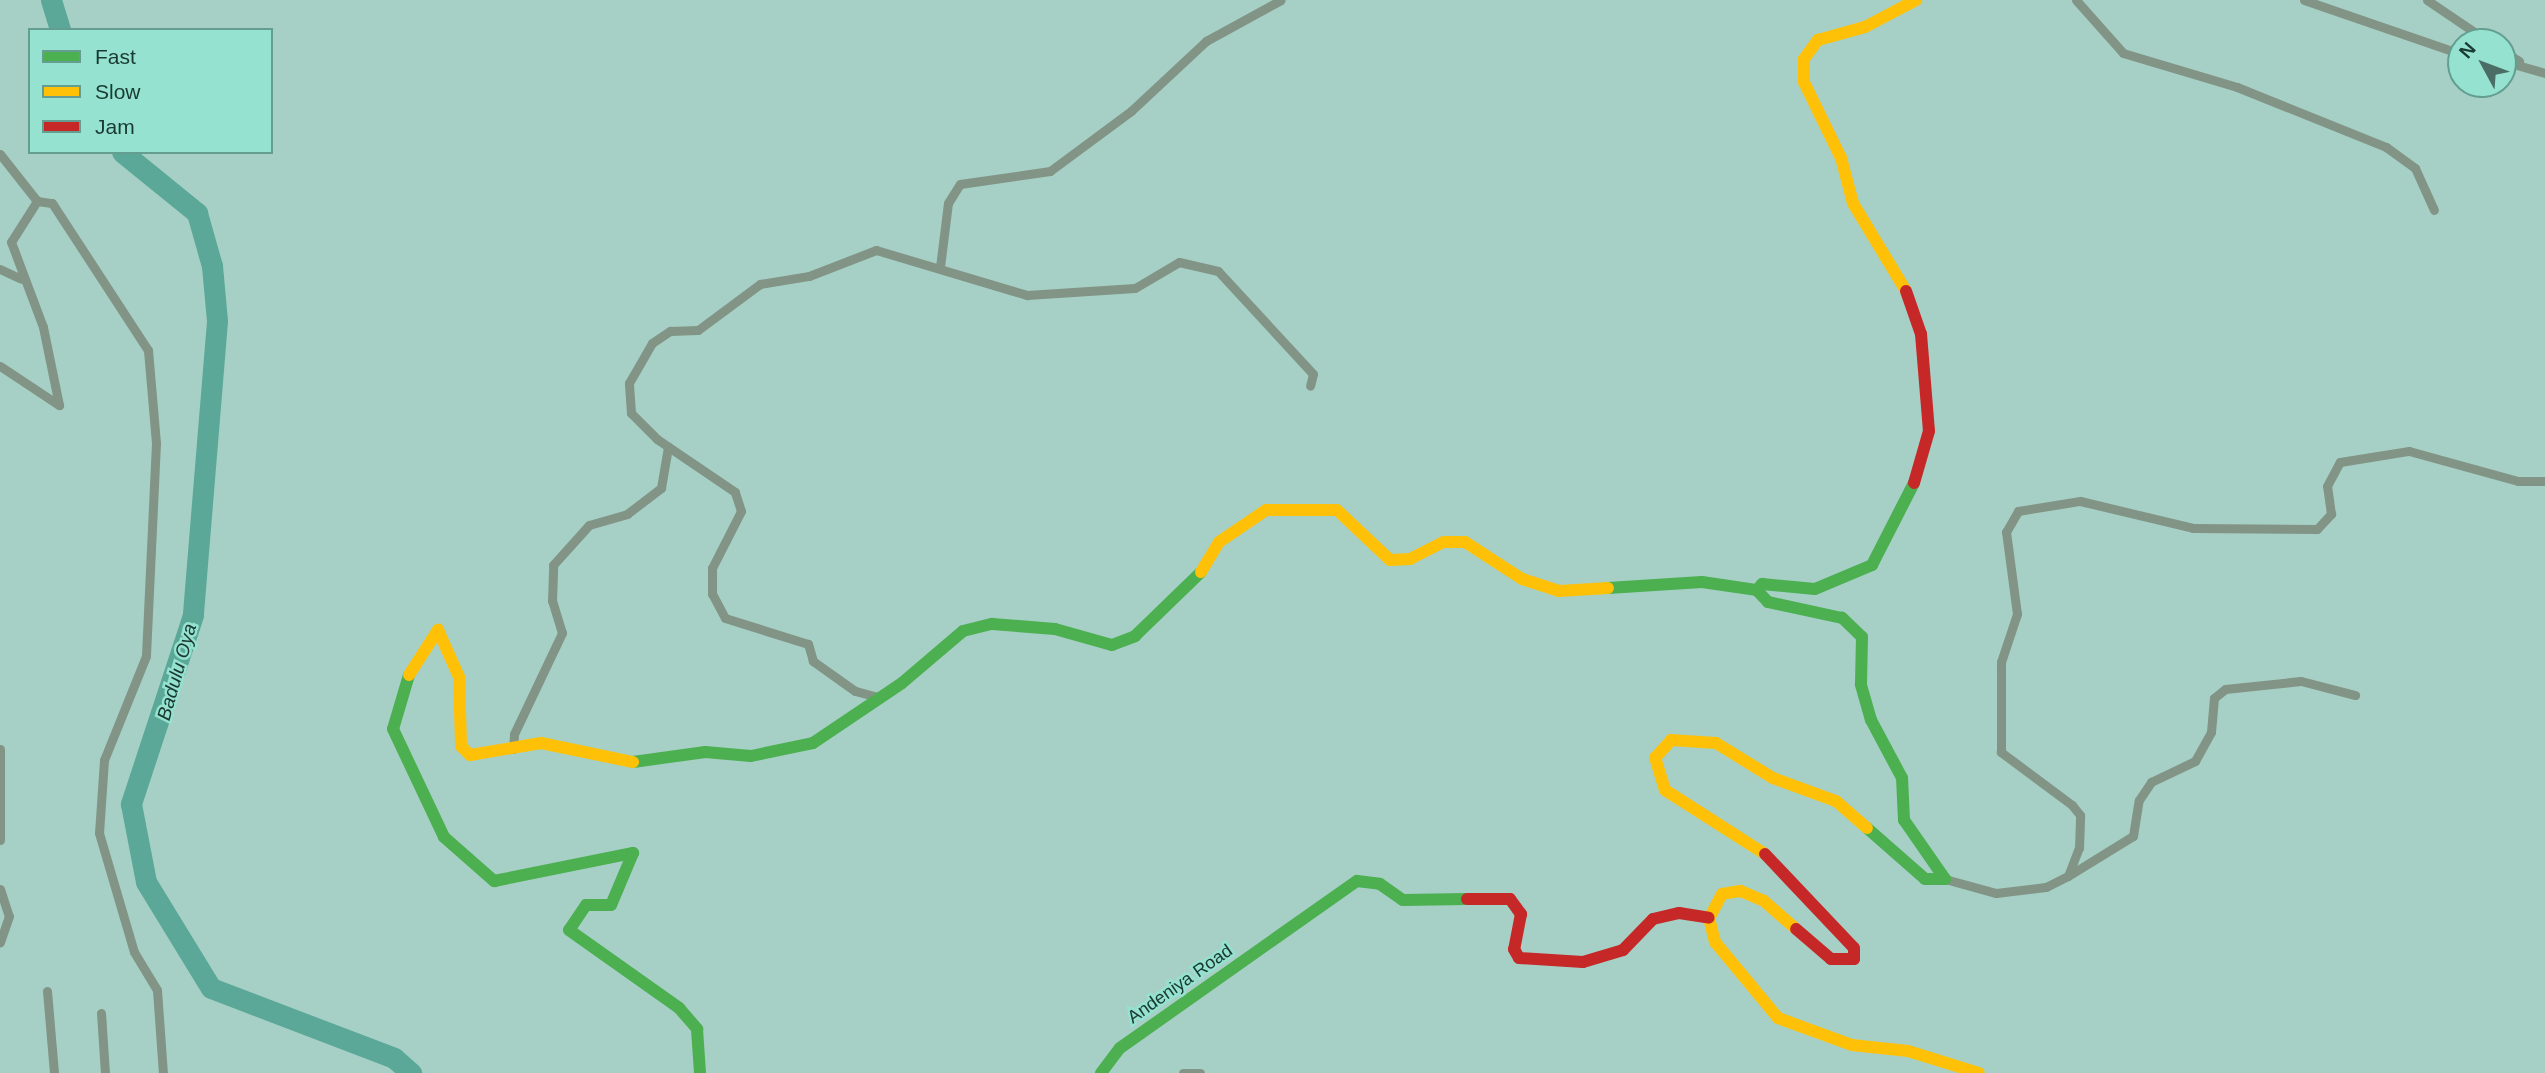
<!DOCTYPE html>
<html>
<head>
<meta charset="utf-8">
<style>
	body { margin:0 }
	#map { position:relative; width:2545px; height:1073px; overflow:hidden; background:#a6d0c6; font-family:Helvetica,sans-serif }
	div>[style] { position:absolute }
	.river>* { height:21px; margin:-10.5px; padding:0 10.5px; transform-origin:10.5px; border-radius:10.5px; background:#5ba898 }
	.street>* { height:9px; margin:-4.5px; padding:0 4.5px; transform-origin:4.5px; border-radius:4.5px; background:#829485 }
	.fast>* { height:12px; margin:-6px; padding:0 6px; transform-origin:6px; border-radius:6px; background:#4caf50 }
	.slow>* { height:12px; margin:-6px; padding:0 6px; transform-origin:6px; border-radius:6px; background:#ffc107 }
	.jam>* { height:12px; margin:-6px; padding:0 6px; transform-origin:6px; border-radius:6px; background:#c62828 }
	span { translate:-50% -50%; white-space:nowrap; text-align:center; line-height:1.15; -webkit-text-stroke:5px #94e2cf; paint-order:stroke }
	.street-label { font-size:18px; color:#193932 }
	.water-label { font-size:19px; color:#1b3731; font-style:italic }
	.legend { position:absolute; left:28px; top:28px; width:245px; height:126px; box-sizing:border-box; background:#94e2cf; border:2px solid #639e90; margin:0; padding:9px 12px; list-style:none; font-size:21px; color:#193932 }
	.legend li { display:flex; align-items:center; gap:14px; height:35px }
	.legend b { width:35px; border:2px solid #639e90 }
	.north { position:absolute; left:2447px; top:28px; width:70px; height:70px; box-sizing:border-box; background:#94e2cf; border:2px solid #639e90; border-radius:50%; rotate:311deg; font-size:19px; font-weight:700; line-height:28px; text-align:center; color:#193932 }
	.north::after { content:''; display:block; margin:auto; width:24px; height:32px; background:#4a6e66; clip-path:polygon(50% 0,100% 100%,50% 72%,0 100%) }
</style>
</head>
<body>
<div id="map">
	<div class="river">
		<div style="left:51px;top:0;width:31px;rotate:73deg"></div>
		<div style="left:122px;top:152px;width:97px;rotate:39.1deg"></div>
		<div style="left:197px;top:213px;width:55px;rotate:74.2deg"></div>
		<div style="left:212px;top:266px;width:55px;rotate:84.8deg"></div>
		<div style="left:217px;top:321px;width:295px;rotate:94.7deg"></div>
		<div style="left:193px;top:615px;width:199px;rotate:108.2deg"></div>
		<div style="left:131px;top:804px;width:79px;rotate:79.1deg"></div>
		<div style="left:146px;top:882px;width:124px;rotate:58.5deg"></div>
		<div style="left:211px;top:988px;width:196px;rotate:20.9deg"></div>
		<div style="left:394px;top:1058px;width:23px;rotate:41deg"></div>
	</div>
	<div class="street">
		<div style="left:2076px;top:0;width:71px;rotate:48.4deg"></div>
		<div style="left:2123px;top:53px;width:119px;rotate:16.6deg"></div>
		<div style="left:2237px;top:87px;width:161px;rotate:21.9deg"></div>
		<div style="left:2386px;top:147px;width:36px;rotate:36deg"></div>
		<div style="left:2415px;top:168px;width:46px;rotate:65.7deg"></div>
		<div style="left:2304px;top:0;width:166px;rotate:19deg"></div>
		<div style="left:2427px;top:0;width:75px;rotate:34.1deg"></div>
		<div style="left:2503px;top:51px;width:19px;rotate:32deg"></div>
		<div style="left:2503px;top:61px;width:44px;rotate:15.9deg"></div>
		<div style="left:0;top:154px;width:60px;rotate:51.8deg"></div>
		<div style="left:940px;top:267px;width:64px;rotate:-82.9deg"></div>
		<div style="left:948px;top:203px;width:22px;rotate:-58deg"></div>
		<div style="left:960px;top:184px;width:91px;rotate:-8.2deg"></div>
		<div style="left:1050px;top:171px;width:101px;rotate:-36.5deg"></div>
		<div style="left:1131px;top:111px;width:103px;rotate:-43deg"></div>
		<div style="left:1206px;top:41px;width:85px;rotate:-28.7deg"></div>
		<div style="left:0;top:269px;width:23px;rotate:25deg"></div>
		<div style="left:0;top:366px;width:71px;rotate:33.5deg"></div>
		<div style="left:59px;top:405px;width:80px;rotate:-101.6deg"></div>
		<div style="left:43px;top:327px;width:91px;rotate:-110.6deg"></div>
		<div style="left:11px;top:242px;width:49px;rotate:-57.6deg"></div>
		<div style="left:37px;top:201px;width:15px;rotate:8deg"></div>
		<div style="left:52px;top:203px;width:176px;rotate:56.9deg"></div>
		<div style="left:148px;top:350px;width:93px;rotate:85.1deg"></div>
		<div style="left:156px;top:443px;width:213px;rotate:92.7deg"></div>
		<div style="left:146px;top:656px;width:112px;rotate:112deg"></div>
		<div style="left:104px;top:760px;width:73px;rotate:93.9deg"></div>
		<div style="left:99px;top:833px;width:124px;rotate:73.6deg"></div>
		<div style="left:134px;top:952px;width:44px;rotate:58.8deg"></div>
		<div style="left:157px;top:990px;width:83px;rotate:85.9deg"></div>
		<div style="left:878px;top:697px;width:24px;rotate:-165deg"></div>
		<div style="left:855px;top:691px;width:52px;rotate:-144.5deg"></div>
		<div style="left:813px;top:661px;width:18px;rotate:-106deg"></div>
		<div style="left:808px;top:644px;width:87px;rotate:-162.6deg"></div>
		<div style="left:725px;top:618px;width:27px;rotate:-118deg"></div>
		<div style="left:712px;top:594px;width:26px;rotate:-90deg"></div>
		<div style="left:712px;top:568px;width:64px;rotate:-63deg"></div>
		<div style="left:741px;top:511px;width:20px;rotate:-108deg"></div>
		<div style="left:735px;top:492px;width:94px;rotate:-145.8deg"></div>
		<div style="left:657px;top:439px;width:37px;rotate:-135deg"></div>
		<div style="left:631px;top:413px;width:30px;rotate:-94deg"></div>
		<div style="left:629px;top:383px;width:46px;rotate:-60.1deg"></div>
		<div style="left:652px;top:343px;width:22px;rotate:-34deg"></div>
		<div style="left:670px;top:331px;width:28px;rotate:-2deg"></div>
		<div style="left:698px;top:330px;width:77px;rotate:-36.6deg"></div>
		<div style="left:760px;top:284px;width:50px;rotate:-9.3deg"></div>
		<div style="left:809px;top:276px;width:72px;rotate:-21.2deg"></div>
		<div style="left:876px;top:250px;width:158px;rotate:16.6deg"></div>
		<div style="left:1027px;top:295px;width:108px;rotate:-3.7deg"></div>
		<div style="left:1135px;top:288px;width:51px;rotate:-30.6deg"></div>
		<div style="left:1179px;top:262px;width:40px;rotate:13deg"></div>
		<div style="left:1218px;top:271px;width:140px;rotate:47.3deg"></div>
		<div style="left:1313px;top:374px;width:12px;rotate:104deg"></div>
		<div style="left:0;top:749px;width:91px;rotate:90deg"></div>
		<div style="left:513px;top:749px;width:15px;rotate:-86deg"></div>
		<div style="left:514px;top:734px;width:112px;rotate:-64.6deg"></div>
		<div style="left:562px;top:633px;width:34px;rotate:-107deg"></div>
		<div style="left:552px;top:601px;width:36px;rotate:-88deg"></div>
		<div style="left:553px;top:565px;width:54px;rotate:-48deg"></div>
		<div style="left:589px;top:525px;width:40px;rotate:-16deg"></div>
		<div style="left:627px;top:514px;width:43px;rotate:-37.4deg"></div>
		<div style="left:661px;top:488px;width:42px;rotate:-80.3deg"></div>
		<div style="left:2068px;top:876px;width:76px;rotate:-31.6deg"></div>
		<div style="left:2133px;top:836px;width:36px;rotate:-81deg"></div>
		<div style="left:2139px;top:800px;width:22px;rotate:-56deg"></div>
		<div style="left:2151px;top:782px;width:49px;rotate:-25.5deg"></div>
		<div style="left:2195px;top:761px;width:33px;rotate:-61deg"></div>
		<div style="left:2211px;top:732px;width:34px;rotate:-85deg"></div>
		<div style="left:2214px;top:698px;width:14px;rotate:-39deg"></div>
		<div style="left:2225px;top:689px;width:76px;rotate:-6deg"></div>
		<div style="left:2301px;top:681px;width:56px;rotate:14.5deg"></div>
		<div style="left:1945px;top:879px;width:53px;rotate:15.4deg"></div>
		<div style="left:1996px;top:893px;width:50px;rotate:-6.8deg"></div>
		<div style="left:2046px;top:887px;width:25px;rotate:-27deg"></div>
		<div style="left:2068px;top:876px;width:30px;rotate:-69deg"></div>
		<div style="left:2079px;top:848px;width:33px;rotate:-88deg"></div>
		<div style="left:2080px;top:815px;width:13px;rotate:-129deg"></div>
		<div style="left:2072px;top:805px;width:89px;rotate:-143.3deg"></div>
		<div style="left:2001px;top:752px;width:90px;rotate:-90deg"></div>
		<div style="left:2001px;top:662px;width:51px;rotate:-71.6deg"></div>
		<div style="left:2017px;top:614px;width:83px;rotate:-97.6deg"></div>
		<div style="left:2006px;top:532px;width:24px;rotate:-60deg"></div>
		<div style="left:2018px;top:511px;width:63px;rotate:-9.2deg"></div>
		<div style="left:2080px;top:501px;width:116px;rotate:13.4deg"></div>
		<div style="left:2193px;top:528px;width:124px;rotate:0.5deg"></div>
		<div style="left:2317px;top:529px;width:21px;rotate:-47deg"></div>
		<div style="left:2331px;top:514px;width:28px;rotate:-98deg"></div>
		<div style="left:2327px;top:486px;width:27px;rotate:-62deg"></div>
		<div style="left:2340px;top:462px;width:70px;rotate:-9.1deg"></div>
		<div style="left:2409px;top:451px;width:113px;rotate:15.4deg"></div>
		<div style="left:2518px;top:481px;width:27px"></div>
		<div style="left:0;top:889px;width:28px;rotate:72deg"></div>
		<div style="left:9px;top:916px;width:28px;rotate:109deg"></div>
		<div style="left:47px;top:991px;width:82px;rotate:85.1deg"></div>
		<div style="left:101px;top:1013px;width:60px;rotate:86.2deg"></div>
		<div style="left:1183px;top:1073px;width:17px"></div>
	</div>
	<div class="fast">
		<div style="left:1608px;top:588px;width:94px;rotate:-3.7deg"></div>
		<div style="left:1702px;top:582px;width:56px;rotate:8.3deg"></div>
		<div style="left:409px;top:675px;width:56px;rotate:106.5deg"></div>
		<div style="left:393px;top:729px;width:119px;rotate:64.7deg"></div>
		<div style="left:444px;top:837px;width:67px;rotate:41.3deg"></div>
		<div style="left:494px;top:881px;width:142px;rotate:-11.4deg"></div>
		<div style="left:633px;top:853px;width:56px;rotate:112.9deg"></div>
		<div style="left:611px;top:905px;width:25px;rotate:180deg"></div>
		<div style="left:586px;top:905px;width:30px;rotate:124deg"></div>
		<div style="left:569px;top:930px;width:135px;rotate:35.3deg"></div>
		<div style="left:679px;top:1008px;width:28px;rotate:49deg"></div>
		<div style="left:697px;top:1029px;width:44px;rotate:86.1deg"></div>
		<div style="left:633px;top:762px;width:73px;rotate:-7.9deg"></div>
		<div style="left:705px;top:752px;width:46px;rotate:5deg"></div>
		<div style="left:751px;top:756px;width:63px;rotate:-11.8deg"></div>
		<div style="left:813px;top:743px;width:107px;rotate:-34deg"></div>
		<div style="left:902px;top:683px;width:80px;rotate:-40.4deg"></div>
		<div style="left:963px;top:631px;width:30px;rotate:-14deg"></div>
		<div style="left:992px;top:624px;width:63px;rotate:4.5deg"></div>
		<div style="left:1055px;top:629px;width:59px;rotate:15.7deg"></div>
		<div style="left:1112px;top:645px;width:25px;rotate:-21deg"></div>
		<div style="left:1135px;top:636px;width:92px;rotate:-44.1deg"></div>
		<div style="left:1867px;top:828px;width:77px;rotate:41.3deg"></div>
		<div style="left:1925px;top:879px;width:20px"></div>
		<div style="left:1945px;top:879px;width:72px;rotate:-124.8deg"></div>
		<div style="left:1904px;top:820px;width:42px;rotate:-92.7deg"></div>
		<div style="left:1902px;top:778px;width:66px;rotate:-118.1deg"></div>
		<div style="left:1871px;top:720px;width:37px;rotate:-106deg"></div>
		<div style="left:1861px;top:684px;width:47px;rotate:-88.8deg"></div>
		<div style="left:1862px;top:637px;width:28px;rotate:-136deg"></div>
		<div style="left:1842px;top:618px;width:76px;rotate:-167.8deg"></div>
		<div style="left:1768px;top:602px;width:16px;rotate:-133deg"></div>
		<div style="left:1757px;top:590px;width:8px;rotate:-50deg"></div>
		<div style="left:1762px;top:584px;width:53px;rotate:5.4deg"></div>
		<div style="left:1815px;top:589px;width:62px;rotate:-22.8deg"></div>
		<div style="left:1872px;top:565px;width:92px;rotate:-62.9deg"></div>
		<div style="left:1101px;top:1073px;width:31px;rotate:-53deg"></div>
		<div style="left:1120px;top:1048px;width:290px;rotate:-35.2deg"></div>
		<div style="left:1357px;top:881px;width:23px;rotate:7deg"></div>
		<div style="left:1380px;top:884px;width:28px;rotate:35deg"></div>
		<div style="left:1403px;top:900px;width:64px;rotate:-0.9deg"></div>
	</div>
	<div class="slow">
		<div style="left:1906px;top:291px;width:103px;rotate:-121.1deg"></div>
		<div style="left:1853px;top:203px;width:47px;rotate:-104.9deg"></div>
		<div style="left:1841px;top:158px;width:85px;rotate:-116deg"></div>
		<div style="left:1804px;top:82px;width:23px;rotate:-90deg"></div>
		<div style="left:1804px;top:59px;width:24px;rotate:-54deg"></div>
		<div style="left:1818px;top:40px;width:49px;rotate:-15.5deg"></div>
		<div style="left:1865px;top:27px;width:58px;rotate:-27.9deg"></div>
		<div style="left:1201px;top:572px;width:35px;rotate:-59deg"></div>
		<div style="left:1219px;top:542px;width:57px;rotate:-34.2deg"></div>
		<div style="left:1266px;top:510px;width:71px"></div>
		<div style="left:1337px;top:510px;width:73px;rotate:43.3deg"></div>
		<div style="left:1390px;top:560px;width:20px;rotate:-3deg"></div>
		<div style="left:1410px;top:559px;width:38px;rotate:-27deg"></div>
		<div style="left:1444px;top:542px;width:21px"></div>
		<div style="left:1465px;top:542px;width:68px;rotate:33deg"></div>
		<div style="left:1522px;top:579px;width:39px;rotate:18deg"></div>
		<div style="left:1559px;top:591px;width:49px;rotate:-3.5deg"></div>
		<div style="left:409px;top:675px;width:54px;rotate:-57.2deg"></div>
		<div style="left:438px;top:630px;width:51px;rotate:65.9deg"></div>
		<div style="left:459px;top:677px;width:69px;rotate:88.3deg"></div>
		<div style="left:461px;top:746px;width:13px;rotate:45deg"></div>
		<div style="left:470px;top:755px;width:72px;rotate:-9.6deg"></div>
		<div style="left:541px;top:743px;width:94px;rotate:11.7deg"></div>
		<div style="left:1765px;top:854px;width:119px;rotate:-147.4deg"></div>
		<div style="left:1665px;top:790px;width:34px;rotate:-107deg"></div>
		<div style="left:1655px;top:758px;width:24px;rotate:-48deg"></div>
		<div style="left:1671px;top:740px;width:45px;rotate:3.8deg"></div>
		<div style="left:1716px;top:743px;width:67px;rotate:31.6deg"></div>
		<div style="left:1773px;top:778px;width:67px;rotate:20.1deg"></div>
		<div style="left:1836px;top:801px;width:41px;rotate:41.1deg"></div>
		<div style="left:1796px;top:929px;width:43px;rotate:-138.8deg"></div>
		<div style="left:1764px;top:901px;width:26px;rotate:-157deg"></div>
		<div style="left:1740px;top:891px;width:18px;rotate:171deg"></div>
		<div style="left:1722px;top:894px;width:27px;rotate:118deg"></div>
		<div style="left:1709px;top:918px;width:25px;rotate:76deg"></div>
		<div style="left:1715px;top:942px;width:99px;rotate:50.3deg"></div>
		<div style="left:1778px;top:1018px;width:79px;rotate:20deg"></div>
		<div style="left:1852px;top:1045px;width:56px;rotate:6.1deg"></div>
		<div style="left:1908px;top:1051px;width:74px;rotate:17.2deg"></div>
	</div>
	<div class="jam">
		<div style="left:1906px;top:291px;width:46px;rotate:70.8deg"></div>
		<div style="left:1921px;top:334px;width:97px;rotate:85.3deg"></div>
		<div style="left:1929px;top:431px;width:54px;rotate:106.1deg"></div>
		<div style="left:1765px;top:854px;width:129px;rotate:46.6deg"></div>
		<div style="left:1854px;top:948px;width:11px;rotate:90deg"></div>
		<div style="left:1854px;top:959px;width:23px;rotate:180deg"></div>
		<div style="left:1831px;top:959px;width:46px;rotate:-139.4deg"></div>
		<div style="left:1467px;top:899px;width:43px"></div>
		<div style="left:1510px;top:899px;width:19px;rotate:54deg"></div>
		<div style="left:1521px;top:914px;width:36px;rotate:101deg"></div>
		<div style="left:1514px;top:949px;width:10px;rotate:61deg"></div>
		<div style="left:1519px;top:958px;width:64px;rotate:3.6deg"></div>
		<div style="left:1583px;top:962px;width:42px;rotate:-16.7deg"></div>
		<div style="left:1623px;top:950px;width:43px;rotate:-45.9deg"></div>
		<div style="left:1653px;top:919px;width:27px;rotate:-13deg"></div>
		<div style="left:1679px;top:913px;width:30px;rotate:9deg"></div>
	</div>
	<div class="street-label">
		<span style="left:1180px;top:984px;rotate:-35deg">Andeniya Road</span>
	</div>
	<div class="water-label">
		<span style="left:177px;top:672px;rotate:-74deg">Badulu Oya</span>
	</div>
	<ul class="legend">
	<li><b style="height:9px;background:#4caf50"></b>Fast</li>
	<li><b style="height:9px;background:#ffc107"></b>Slow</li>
	<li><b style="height:9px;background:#c62828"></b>Jam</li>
	</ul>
	<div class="north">N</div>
</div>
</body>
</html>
